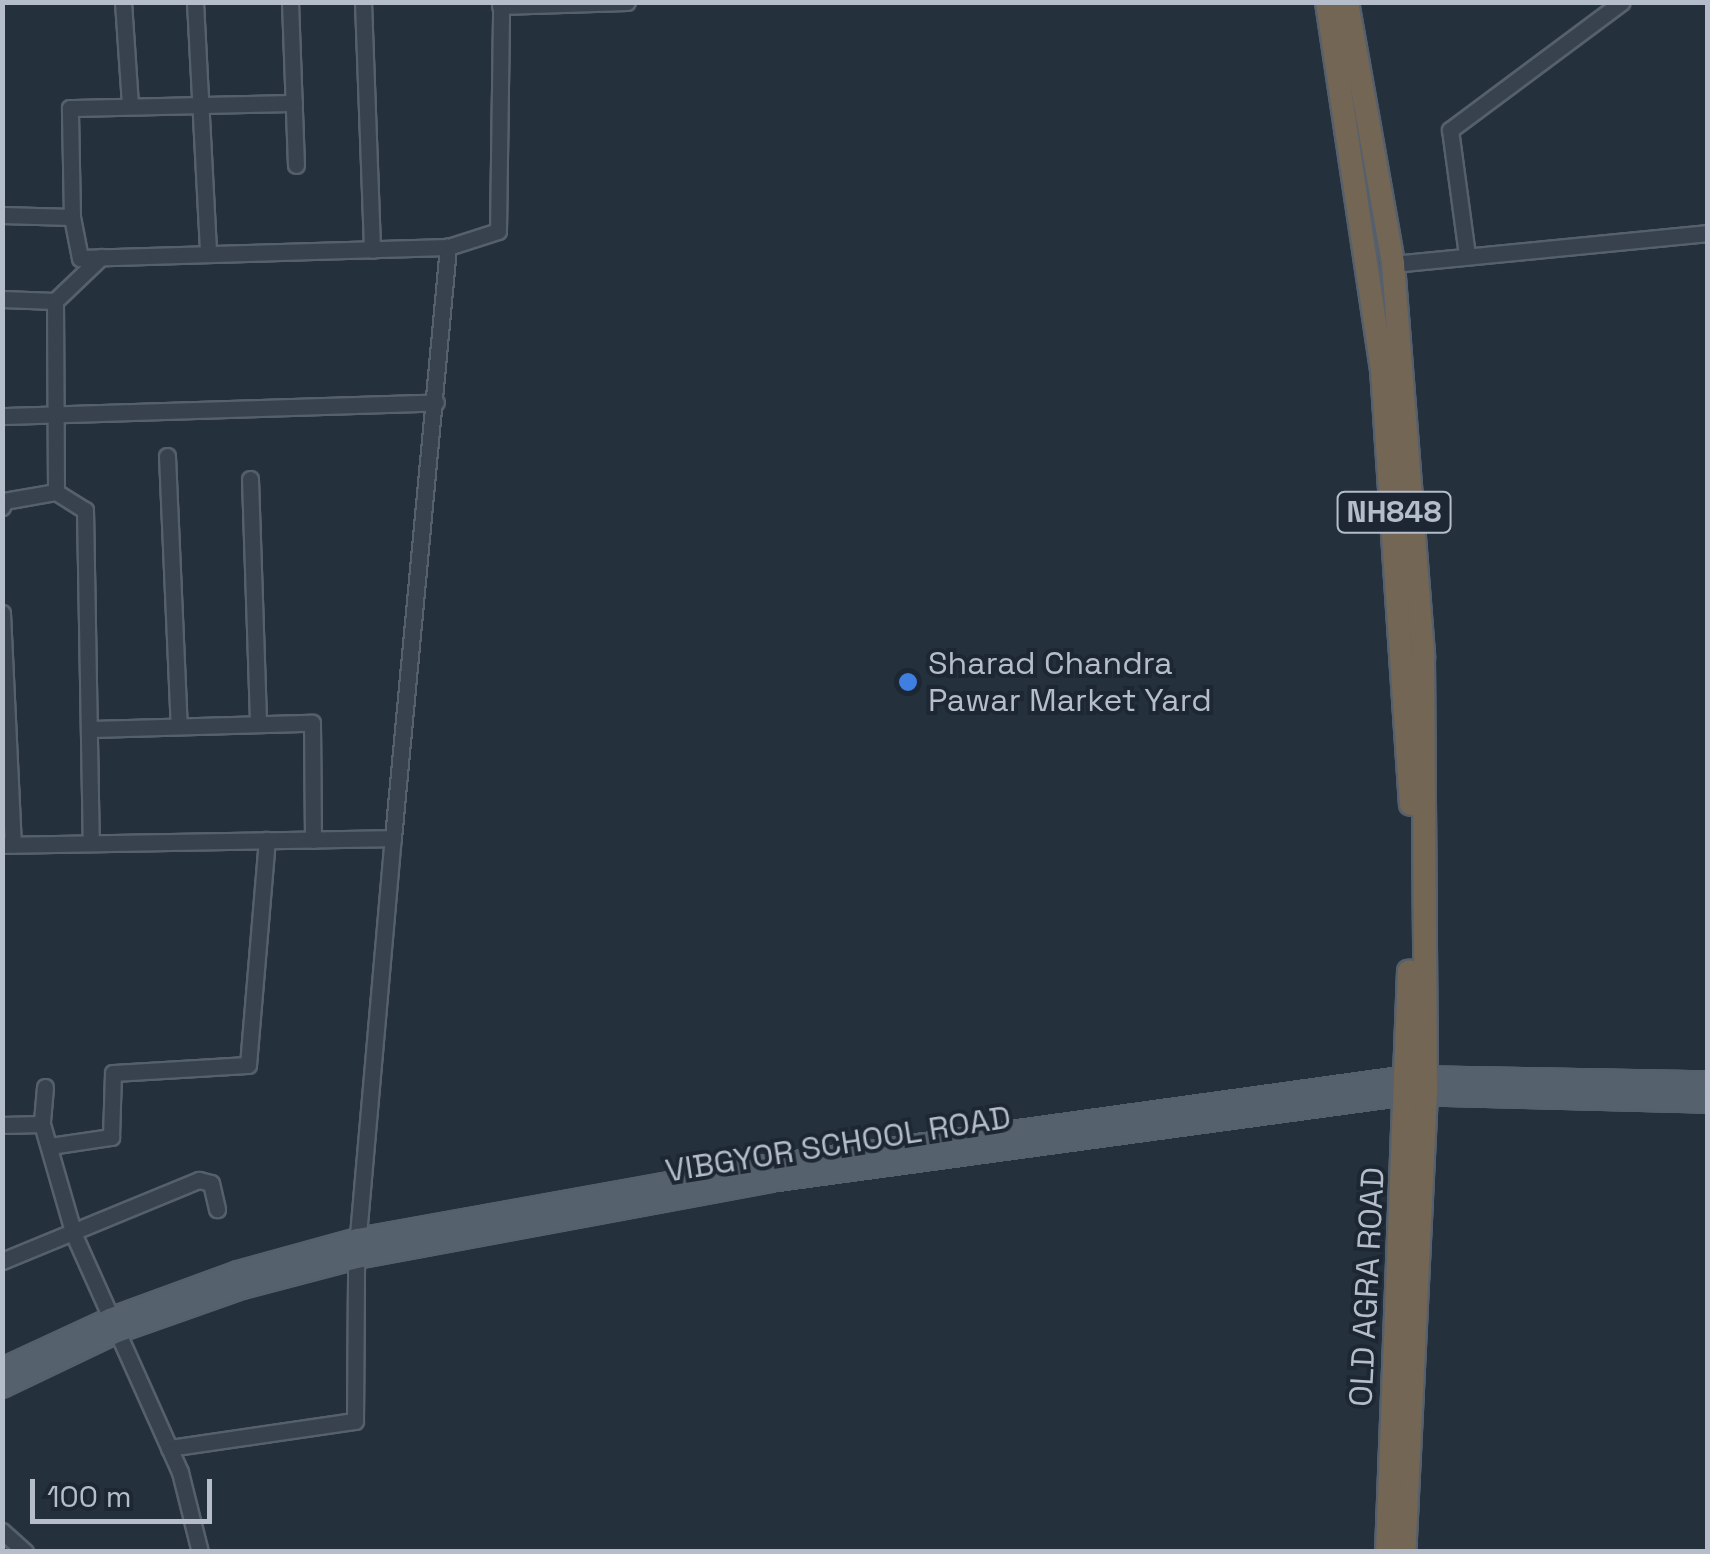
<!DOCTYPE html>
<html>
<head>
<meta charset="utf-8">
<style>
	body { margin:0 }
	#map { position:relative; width:1710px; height:1554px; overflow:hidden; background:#24313d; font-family:"Space Grotesk",sans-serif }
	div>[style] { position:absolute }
	.roads { filter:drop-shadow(2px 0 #56606c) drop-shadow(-2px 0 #56606c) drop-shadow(0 2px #56606c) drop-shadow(0 -2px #56606c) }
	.minor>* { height:15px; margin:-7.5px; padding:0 7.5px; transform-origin:7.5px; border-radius:7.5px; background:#38424e }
	.major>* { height:20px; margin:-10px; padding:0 10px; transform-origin:10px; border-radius:10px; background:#56616e }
	.highway>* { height:22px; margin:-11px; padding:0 11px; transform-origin:11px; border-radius:11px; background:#736655 }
	.dots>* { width:28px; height:28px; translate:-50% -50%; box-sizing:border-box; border:5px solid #1d2733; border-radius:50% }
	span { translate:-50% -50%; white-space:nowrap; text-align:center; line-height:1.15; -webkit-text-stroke:8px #1d2733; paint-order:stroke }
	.shield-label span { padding:2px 8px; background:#1d2733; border:2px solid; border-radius:8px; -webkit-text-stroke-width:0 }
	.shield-label { font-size:30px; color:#b4bdc9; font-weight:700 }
	.poi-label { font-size:32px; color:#b4bdc9 }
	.left { translate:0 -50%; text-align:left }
	.street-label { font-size:32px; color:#b4bdc9 }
	.frame { position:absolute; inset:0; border:5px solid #b4bdc9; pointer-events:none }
	.scale { position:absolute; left:30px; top:1479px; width:182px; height:45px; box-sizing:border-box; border:5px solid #b4bdc9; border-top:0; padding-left:12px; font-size:30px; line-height:35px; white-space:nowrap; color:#b4bdc9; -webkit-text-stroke:8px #1d2733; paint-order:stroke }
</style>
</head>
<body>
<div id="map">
	<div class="roads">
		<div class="minor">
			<div style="left:123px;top:2px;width:104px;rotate:86.1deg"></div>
			<div style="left:195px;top:2px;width:252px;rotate:87deg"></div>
			<div style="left:290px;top:2px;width:163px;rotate:87.9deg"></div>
			<div style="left:363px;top:2px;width:248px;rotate:87.9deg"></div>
			<div style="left:500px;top:6px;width:127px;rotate:-1.8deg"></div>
			<div style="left:2px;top:215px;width:70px;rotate:1.6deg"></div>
			<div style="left:72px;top:217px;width:42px;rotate:79deg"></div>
			<div style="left:80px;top:258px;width:368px;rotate:-1.7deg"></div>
			<div style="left:72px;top:217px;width:109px;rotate:-91.1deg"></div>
			<div style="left:70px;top:108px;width:224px;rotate:-1.3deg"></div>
			<div style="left:1467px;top:255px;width:126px;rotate:-97.7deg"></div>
			<div style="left:1450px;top:130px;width:214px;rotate:-36.7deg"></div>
			<div style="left:1393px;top:264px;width:317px;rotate:-5.6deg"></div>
			<div style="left:2px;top:299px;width:53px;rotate:2.2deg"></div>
			<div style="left:2px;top:416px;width:434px;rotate:-1.8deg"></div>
			<div style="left:167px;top:456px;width:270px;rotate:87.5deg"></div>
			<div style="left:250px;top:479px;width:245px;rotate:88.1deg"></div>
			<div style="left:56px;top:492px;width:191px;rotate:-90.3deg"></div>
			<div style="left:55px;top:301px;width:64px;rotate:-43.7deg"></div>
			<div style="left:2px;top:507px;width:6px;rotate:-72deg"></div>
			<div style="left:4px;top:501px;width:53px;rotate:-9.8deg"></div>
			<div style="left:56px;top:492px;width:34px;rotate:32deg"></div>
			<div style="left:85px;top:510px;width:331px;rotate:89deg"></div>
			<div style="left:2px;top:613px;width:231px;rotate:87.3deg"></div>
			<div style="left:91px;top:729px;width:221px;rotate:-1.6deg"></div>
			<div style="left:312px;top:723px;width:117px;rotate:89.5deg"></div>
			<div style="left:2px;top:845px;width:391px;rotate:-1deg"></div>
			<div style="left:393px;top:838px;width:594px;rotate:-84.68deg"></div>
			<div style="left:448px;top:247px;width:52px;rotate:-17.7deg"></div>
			<div style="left:498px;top:231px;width:229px;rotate:-89.2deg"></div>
			<div style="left:45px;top:1087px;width:37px;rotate:95deg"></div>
			<div style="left:42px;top:1124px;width:116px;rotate:73.9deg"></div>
			<div style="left:74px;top:1235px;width:260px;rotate:65.9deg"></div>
			<div style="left:180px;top:1472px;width:82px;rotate:76deg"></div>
			<div style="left:2px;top:1125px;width:40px;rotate:-1.4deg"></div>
			<div style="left:50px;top:1146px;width:62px;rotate:-8.4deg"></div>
			<div style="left:111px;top:1137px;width:64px;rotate:-88.2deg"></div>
			<div style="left:113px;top:1073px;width:135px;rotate:-3.4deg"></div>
			<div style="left:248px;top:1065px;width:226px;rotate:-85.2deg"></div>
			<div style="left:2px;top:1261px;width:213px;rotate:-22.4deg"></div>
			<div style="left:199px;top:1180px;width:12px;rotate:14deg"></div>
			<div style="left:211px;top:1183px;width:27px;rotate:77deg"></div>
			<div style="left:169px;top:1448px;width:188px;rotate:-8.3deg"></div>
			<div style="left:355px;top:1421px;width:163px;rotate:-89.6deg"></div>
			<div style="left:356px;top:1258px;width:422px;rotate:-85deg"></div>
			<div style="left:2px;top:1531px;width:31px;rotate:42deg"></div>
		</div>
		<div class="major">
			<div style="left:2px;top:1369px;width:119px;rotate:-24.8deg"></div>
			<div style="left:110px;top:1319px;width:136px;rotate:-20.2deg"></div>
			<div style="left:238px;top:1272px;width:124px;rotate:-15.4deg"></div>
			<div style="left:358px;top:1239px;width:407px;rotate:-10.2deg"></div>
			<div style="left:759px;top:1167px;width:655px;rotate:-7.9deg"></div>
			<div style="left:1408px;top:1077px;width:300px;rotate:1deg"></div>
			<div style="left:2px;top:1387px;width:127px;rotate:-25.6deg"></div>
			<div style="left:117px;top:1332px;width:133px;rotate:-19.4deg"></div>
			<div style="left:242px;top:1288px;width:118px;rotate:-14.7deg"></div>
			<div style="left:356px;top:1258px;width:421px;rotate:-10.5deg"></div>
			<div style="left:770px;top:1181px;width:644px;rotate:-7.77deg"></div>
			<div style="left:1408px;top:1094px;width:300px;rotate:1.5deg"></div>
		</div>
		<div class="highway">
			<div style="left:1327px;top:2px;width:371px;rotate:81.5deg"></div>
			<div style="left:1382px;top:369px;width:436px;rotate:86.2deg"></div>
			<div style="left:1347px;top:2px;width:266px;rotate:80deg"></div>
			<div style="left:1393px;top:264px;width:395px;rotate:85.6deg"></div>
			<div style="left:1423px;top:658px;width:435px;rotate:89.6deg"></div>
			<div style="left:1426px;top:1093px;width:460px;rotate:92.7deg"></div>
			<div style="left:1387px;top:1552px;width:581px;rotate:-87.83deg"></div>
		</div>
	</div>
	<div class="dots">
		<div style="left:908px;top:682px;background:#3f7fe0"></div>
	</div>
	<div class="shield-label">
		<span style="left:1394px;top:512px">NH848</span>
	</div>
	<div class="poi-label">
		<span class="left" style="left:928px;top:682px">Sharad Chandra<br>Pawar Market Yard</span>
	</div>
	<div class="street-label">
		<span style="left:838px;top:1144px;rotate:-9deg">VIBGYOR SCHOOL ROAD</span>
		<span style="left:1367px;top:1287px;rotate:-87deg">OLD AGRA ROAD</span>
	</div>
	<div class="frame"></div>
	<div class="scale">100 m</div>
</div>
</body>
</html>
